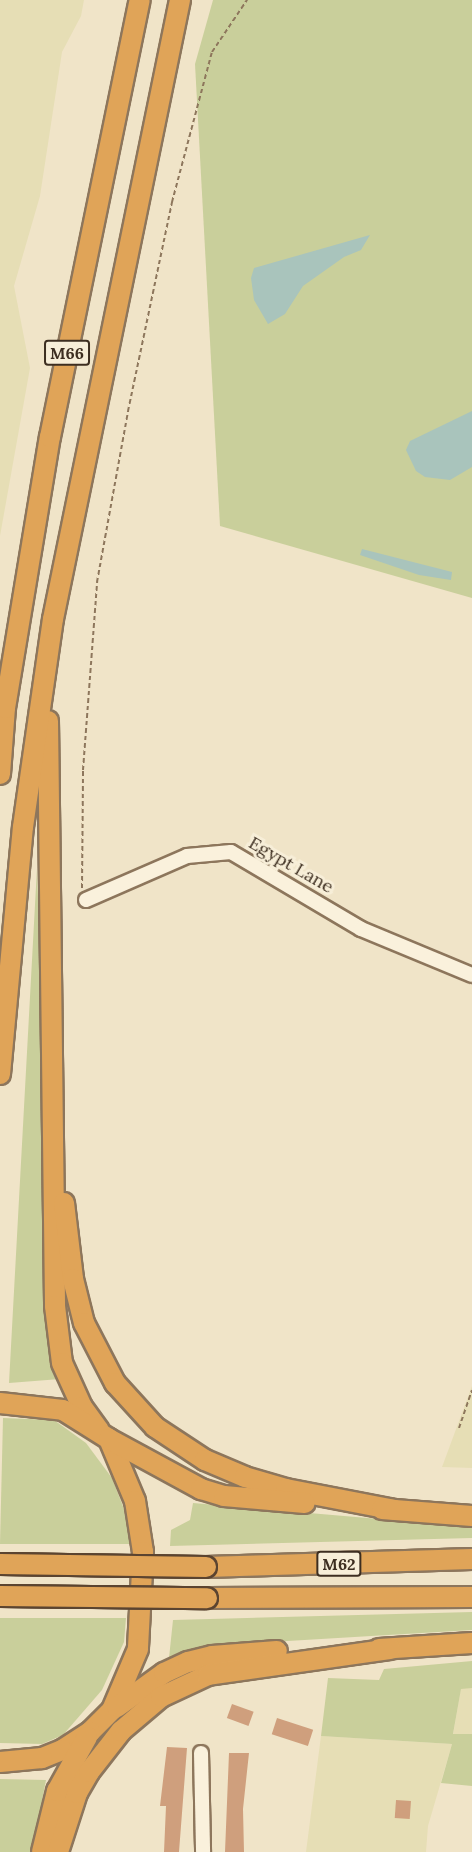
<!DOCTYPE html>
<html>
<head>
<meta charset="utf-8">
<style>
	body { margin:0 }
	#map { position:relative; width:472px; height:1852px; overflow:hidden; background:#f0e4c8; font-family:Lora,serif }
	div>[style] { position:absolute }
	.farmland>* { inset:0; background:#e6deb5 }
	.green>* { inset:0; background:#c9cf9b }
	.water>* { inset:0; background:#a9c4bc }
	.building>* { inset:0; background:#cf9f7d; transform-origin:0 0 }
	.path>* { height:2px; margin-top:-1px; transform-origin:0; background:repeating-linear-gradient(90deg,#8d765c 0 4.5px,transparent 0 7.5px) }
	.roads { filter:drop-shadow(2px 0 #8d765c) drop-shadow(-2px 0 #8d765c) drop-shadow(0 2px #8d765c) drop-shadow(0 -2px #8d765c) }
	.minor>* { height:14px; margin:-7px; padding:0 7px; transform-origin:7px; border-radius:7px; background:#faf1dc }
	.highway>* { height:20px; margin:-10px; padding:0 10px; transform-origin:10px; border-radius:10px; background:#e0a458 }
	.bridges { filter:drop-shadow(2px 0 #5b4430) drop-shadow(-2px 0 #5b4430) drop-shadow(0 2px #5b4430) drop-shadow(0 -2px #5b4430) }
	.highway-bridge>* { height:20px; margin:-10px; padding:0 10px; transform-origin:10px; border-radius:10px; background:#e0a458 }
	span { translate:-50% -50%; white-space:nowrap; text-align:center; line-height:1.15; -webkit-text-stroke:6px #f7eed8; paint-order:stroke }
	.shield-label span { padding:2px 4px; background:#f7eed8; border:2px solid; border-radius:4px; -webkit-text-stroke-width:0 }
	.shield-label { font-size:16px; color:#3d2e20; font-weight:700 }
	.street-label { font-size:18px; color:#3d2e20 }
</style>
</head>
<body>
<div id="map">
	<div class="farmland">
		<div style="clip-path:polygon(0 0,84px 0,81px 16px,62px 52px,40px 196px,14px 286px,30px 368px,0 536px)"></div>
		<div style="clip-path:polygon(472px 1386px,472px 1468px,442px 1467px)"></div>
		<div style="clip-path:polygon(461px 1688px,472px 1688px,472px 1734px,453px 1735px)"></div>
		<div style="clip-path:polygon(321px 1736px,452px 1744px,428px 1826px,426px 1852px,306px 1852px)"></div>
	</div>
	<div class="green">
		<div style="clip-path:polygon(213px 0,472px 0,472px 598px,220px 526px,195px 64px)"></div>
		<div style="clip-path:polygon(37px 868px,54px 1362px,60px 1379px,9px 1383px)"></div>
		<div style="clip-path:polygon(3px 1418px,54px 1420px,86px 1443px,112px 1478px,124px 1509px,130px 1544px,0 1544px)"></div>
		<div style="clip-path:polygon(193px 1503px,472px 1527px,472px 1538px,170px 1546px,171px 1530px,190px 1520px)"></div>
		<div style="clip-path:polygon(472px 1612px,472px 1630px,219px 1645px,169px 1658px,173px 1620px)"></div>
		<div style="clip-path:polygon(0 1618px,126px 1618px,124px 1642px,102px 1690px,63px 1735px,42px 1744px,0 1743px)"></div>
		<div style="clip-path:polygon(472px 1661px,472px 1688px,461px 1689px,453px 1734px,472px 1734px,472px 1786px,441px 1783px,452px 1744px,321px 1736px,328px 1678px,379px 1680px,384px 1669px)"></div>
		<div style="clip-path:polygon(0 1779px,46px 1780px,32px 1852px,0 1852px)"></div>
	</div>
	<div class="water">
		<div style="clip-path:polygon(370px 235px,361px 250px,344px 257px,303px 286px,285px 314px,268px 324px,254px 300px,251px 278px,254px 268px)"></div>
		<div style="clip-path:polygon(472px 411px,472px 467px,450px 480px,425px 477px,416px 471px,406px 450px,410px 441px)"></div>
		<div style="clip-path:polygon(362px 549px,452px 572px,451px 580px,419px 575px,360px 555px)"></div>
	</div>
	<div class="building">
		<div style="left:232px;top:1704px;width:23px;height:15px;rotate:20deg"></div>
		<div style="left:277px;top:1718px;width:38px;height:17px;rotate:18deg"></div>
		<div style="clip-path:polygon(167px 1747px,187px 1748px,179px 1852px,164px 1852px,166px 1806px,160px 1806px)"></div>
		<div style="clip-path:polygon(229px 1753px,249px 1753px,243px 1809px,244px 1852px,225px 1852px)"></div>
		<div style="left:396px;top:1800px;width:15px;height:18px;rotate:4deg"></div>
	</div>
	<div class="path">
		<div style="left:82px;top:888px;width:118px;rotate:-89.5deg"></div>
		<div style="left:83px;top:770px;width:189px;rotate:-85.7deg"></div>
		<div style="left:97px;top:582px;width:174px;rotate:-79.7deg"></div>
		<div style="left:128px;top:411px;width:214px;rotate:-78.1deg"></div>
		<div style="left:172px;top:202px;width:155px;rotate:-75.1deg"></div>
		<div style="left:212px;top:52px;width:63px;rotate:-56.1deg"></div>
		<div style="left:459px;top:1428px;width:40px;rotate:-71.1deg"></div>
	</div>
	<div class="roads">
		<div class="minor">
			<div style="left:86px;top:900px;width:110px;rotate:-23.5deg"></div>
			<div style="left:187px;top:856px;width:44px;rotate:-5.2deg"></div>
			<div style="left:231px;top:852px;width:151px;rotate:30.6deg"></div>
			<div style="left:361px;top:929px;width:120px;rotate:22.5deg"></div>
			<div style="left:201px;top:1753px;width:99px;rotate:88.8deg"></div>
		</div>
		<div class="highway">
			<div style="left:48px;top:721px;width:585px;rotate:89.31deg"></div>
			<div style="left:55px;top:1306px;width:57px;rotate:83deg"></div>
			<div style="left:62px;top:1363px;width:48px;rotate:65.6deg"></div>
			<div style="left:82px;top:1407px;width:29px;rotate:54deg"></div>
			<div style="left:0;top:774px;width:66px;rotate:-85.7deg"></div>
			<div style="left:5px;top:708px;width:275px;rotate:-80.6deg"></div>
			<div style="left:50px;top:437px;width:446px;rotate:-78.4deg"></div>
			<div style="left:0;top:1074px;width:248px;rotate:-84.7deg"></div>
			<div style="left:23px;top:827px;width:210px;rotate:-81.8deg"></div>
			<div style="left:53px;top:619px;width:632px;rotate:-78.41deg"></div>
			<div style="left:64px;top:1203px;width:77px;rotate:83.2deg"></div>
			<div style="left:73px;top:1279px;width:45px;rotate:76deg"></div>
			<div style="left:84px;top:1323px;width:68px;rotate:62.7deg"></div>
			<div style="left:115px;top:1383px;width:59px;rotate:47.7deg"></div>
			<div style="left:155px;top:1427px;width:60px;rotate:33.4deg"></div>
			<div style="left:205px;top:1460px;width:43px;rotate:23deg"></div>
			<div style="left:245px;top:1477px;width:43px;rotate:16.3deg"></div>
			<div style="left:286px;top:1489px;width:111px;rotate:10.9deg"></div>
			<div style="left:0;top:1403px;width:63px;rotate:6.3deg"></div>
			<div style="left:63px;top:1410px;width:54px;rotate:32.2deg"></div>
			<div style="left:109px;top:1439px;width:67px;rotate:67.2deg"></div>
			<div style="left:135px;top:1501px;width:52px;rotate:81.1deg"></div>
			<div style="left:143px;top:1552px;width:97px;rotate:93deg"></div>
			<div style="left:138px;top:1649px;width:66px;rotate:113.1deg"></div>
			<div style="left:112px;top:1710px;width:31px;rotate:135deg"></div>
			<div style="left:90px;top:1732px;width:33px;rotate:147deg"></div>
			<div style="left:62px;top:1750px;width:22px;rotate:158deg"></div>
			<div style="left:42px;top:1758px;width:42px;rotate:174.6deg"></div>
			<div style="left:109px;top:1439px;width:105px;rotate:28.5deg"></div>
			<div style="left:201px;top:1489px;width:24px;rotate:17deg"></div>
			<div style="left:224px;top:1496px;width:81px;rotate:4.9deg"></div>
			<div style="left:382px;top:1509px;width:90px;rotate:4.4deg"></div>
			<div style="left:206px;top:1567px;width:266px;rotate:-1.7deg"></div>
			<div style="left:207px;top:1598px;width:265px;rotate:-0.2deg"></div>
			<div style="left:379px;top:1649px;width:93px;rotate:-3.7deg"></div>
			<div style="left:117px;top:1707px;width:58px;rotate:-35.9deg"></div>
			<div style="left:164px;top:1673px;width:26px;rotate:-25deg"></div>
			<div style="left:188px;top:1662px;width:25px;rotate:-14deg"></div>
			<div style="left:212px;top:1656px;width:65px;rotate:-4.4deg"></div>
			<div style="left:42px;top:1852px;width:63px;rotate:-76.2deg"></div>
			<div style="left:57px;top:1791px;width:62px;rotate:-60.9deg"></div>
			<div style="left:58px;top:1852px;width:62px;rotate:-72.1deg"></div>
			<div style="left:77px;top:1793px;width:24px;rotate:-60deg"></div>
			<div style="left:89px;top:1772px;width:52px;rotate:-52deg"></div>
			<div style="left:121px;top:1731px;width:52px;rotate:-40.4deg"></div>
			<div style="left:161px;top:1697px;width:52px;rotate:-25.1deg"></div>
			<div style="left:208px;top:1675px;width:184px;rotate:-8.1deg"></div>
		</div>
	</div>
	<div class="bridges">
		<div class="highway-bridge">
			<div style="left:0;top:1564px;width:206px;rotate:0.8deg"></div>
			<div style="left:0;top:1596px;width:207px;rotate:0.6deg"></div>
		</div>
	</div>
	<div class="shield-label">
		<span style="left:67px;top:353px">M66</span>
		<span style="left:339px;top:1564px">M62</span>
	</div>
	<div class="street-label">
		<span style="left:291px;top:865px;rotate:30deg">Egypt Lane</span>
	</div>
</div>
</body>
</html>
